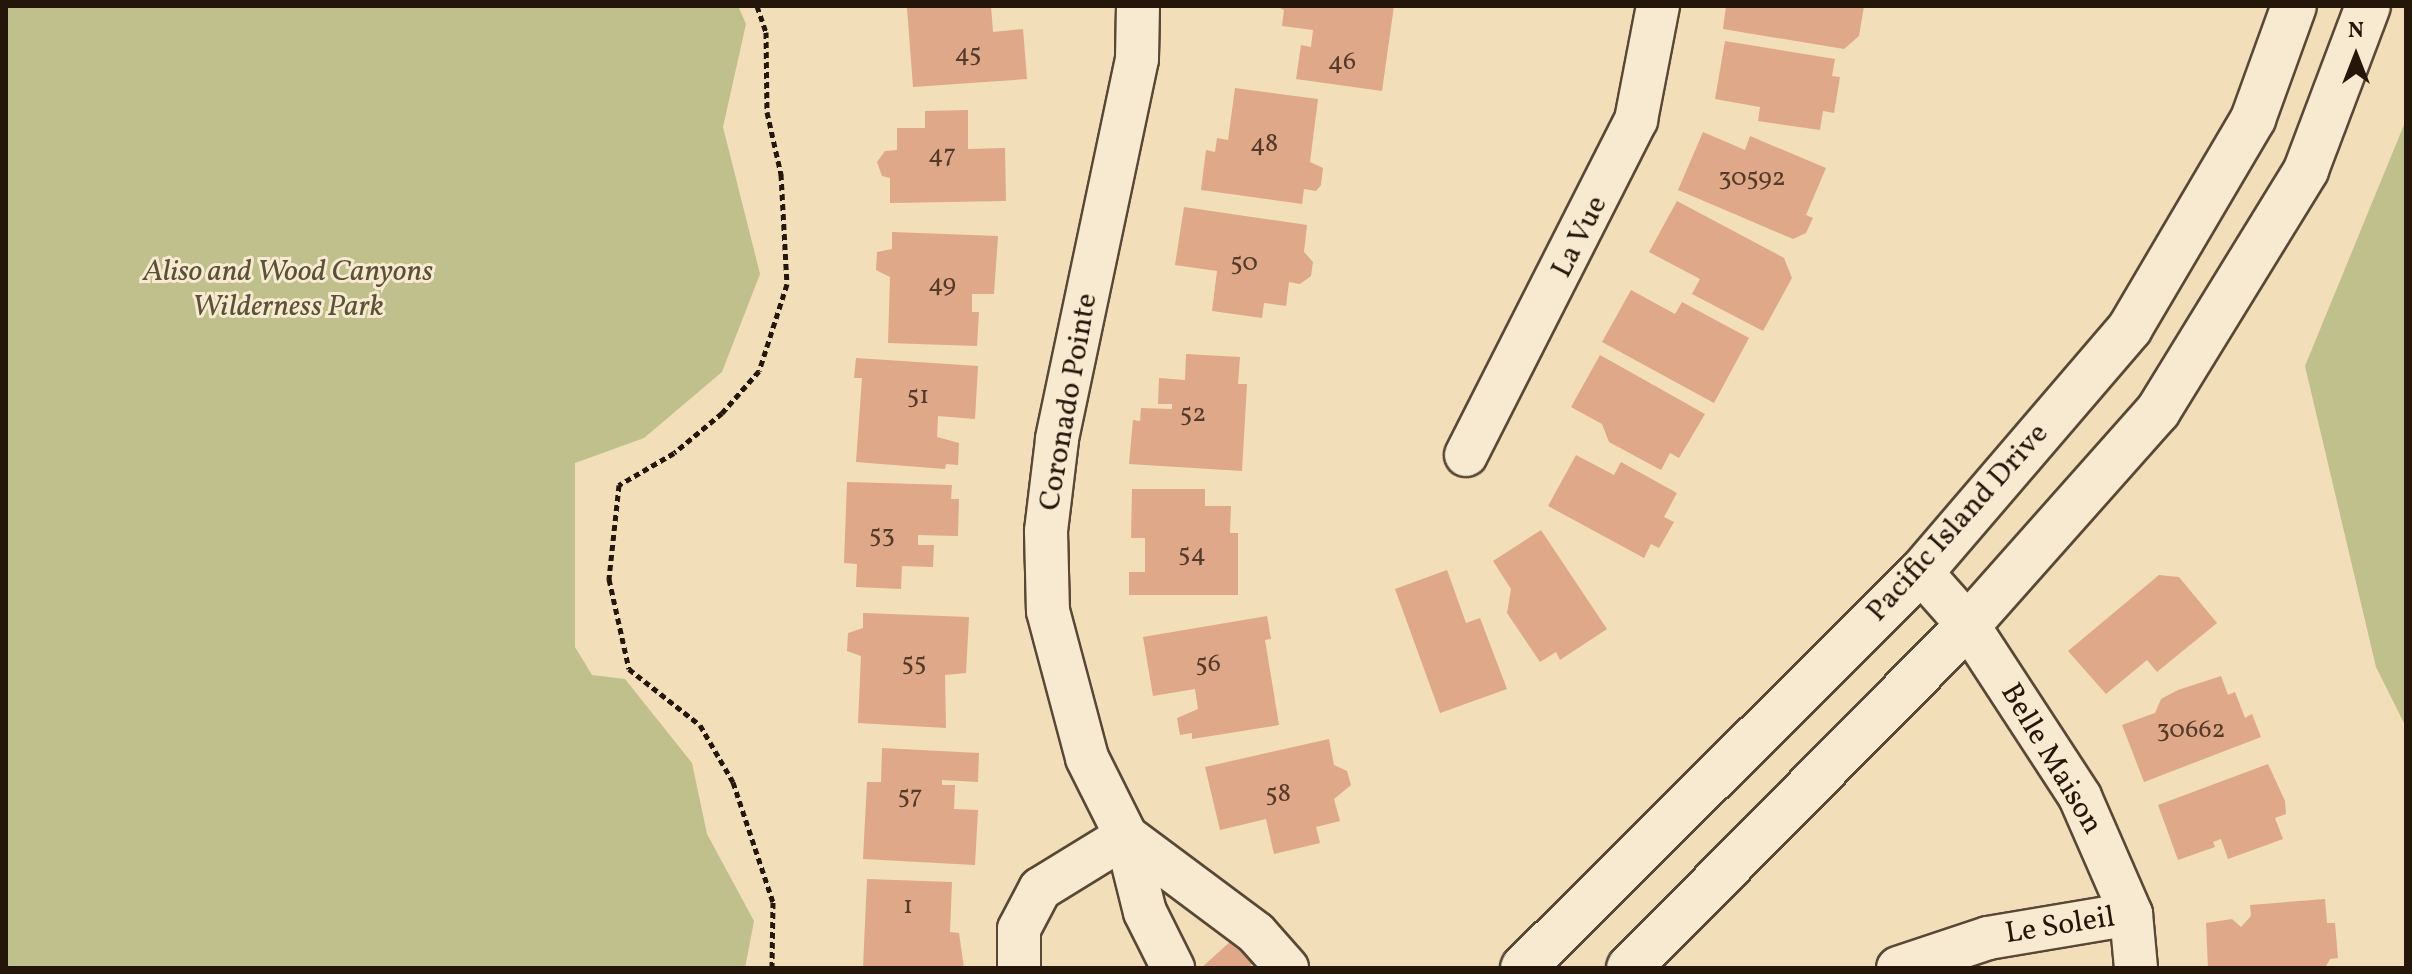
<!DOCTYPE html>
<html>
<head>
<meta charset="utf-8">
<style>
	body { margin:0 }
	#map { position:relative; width:2412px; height:974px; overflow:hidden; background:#f2deb8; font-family:Vollkorn,serif }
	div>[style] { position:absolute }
	.green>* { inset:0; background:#bfc08b }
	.building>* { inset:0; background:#dfa888 }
	.path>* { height:5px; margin-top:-2.5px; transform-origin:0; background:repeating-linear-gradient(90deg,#241609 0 6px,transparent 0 10px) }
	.roads { filter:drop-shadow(2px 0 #584835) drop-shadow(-2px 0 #584835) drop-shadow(0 2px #584835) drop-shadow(0 -2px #584835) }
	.minor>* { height:42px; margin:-21px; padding:0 21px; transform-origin:21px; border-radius:21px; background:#f7ead1 }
	.secondary>* { height:44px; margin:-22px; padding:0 22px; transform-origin:22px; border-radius:22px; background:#f7ead1 }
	span { translate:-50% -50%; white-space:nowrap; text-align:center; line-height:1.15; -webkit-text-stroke:6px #f7ead1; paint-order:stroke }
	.number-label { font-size:26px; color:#533a29 }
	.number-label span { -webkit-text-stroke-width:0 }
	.street-label { font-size:30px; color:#241609 }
	.park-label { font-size:30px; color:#5a5236; font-style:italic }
	.frame { position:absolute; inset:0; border:8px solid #241609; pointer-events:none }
	.north { position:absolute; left:2316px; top:16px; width:80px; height:80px; -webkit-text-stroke:6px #f7ead1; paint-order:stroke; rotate:0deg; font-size:22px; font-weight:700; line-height:32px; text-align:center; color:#241609 }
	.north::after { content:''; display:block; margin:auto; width:28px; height:36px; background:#241609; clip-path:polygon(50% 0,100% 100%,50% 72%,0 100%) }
</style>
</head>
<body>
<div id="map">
	<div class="green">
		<div style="clip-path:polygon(6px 6px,738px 6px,746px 24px,723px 127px,760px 274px,722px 372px,644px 438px,575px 463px,575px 647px,592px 675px,625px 679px,692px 763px,707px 834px,754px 921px,745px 968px,6px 968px)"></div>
		<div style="clip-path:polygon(2406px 120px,2406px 727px,2376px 667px,2305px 366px)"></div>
	</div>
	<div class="building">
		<div style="clip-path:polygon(991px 6px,993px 32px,1023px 29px,1027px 79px,913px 87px,907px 8px)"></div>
		<div style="clip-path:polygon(1276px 6px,1394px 6px,1382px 91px,1296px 79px,1301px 45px,1311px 47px,1313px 30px,1282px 26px,1284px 10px)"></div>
		<div style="clip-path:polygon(1726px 6px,1864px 6px,1859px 36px,1844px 49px,1723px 29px)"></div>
		<div style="clip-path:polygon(1725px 41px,1835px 59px,1832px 76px,1840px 77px,1834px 113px,1823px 111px,1820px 130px,1758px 121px,1760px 107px,1715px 99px)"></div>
		<div style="clip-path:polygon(1235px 88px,1318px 99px,1310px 162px,1323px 168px,1321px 185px,1316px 191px,1304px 189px,1302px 204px,1201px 190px,1206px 150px,1215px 152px,1217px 138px,1228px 140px)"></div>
		<div style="clip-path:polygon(968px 110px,968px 149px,1005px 148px,1006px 201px,890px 203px,890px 178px,882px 176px,877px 162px,885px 151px,897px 150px,897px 128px,925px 128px,925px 111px)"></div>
		<div style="clip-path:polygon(1703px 132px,1745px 150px,1750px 136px,1826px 168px,1806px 215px,1813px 218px,1806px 233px,1793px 239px,1678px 190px)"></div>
		<div style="clip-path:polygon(1677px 201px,1784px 258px,1792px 278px,1763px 331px,1692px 294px,1700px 279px,1649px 252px)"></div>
		<div style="clip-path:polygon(1184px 207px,1307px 225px,1304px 252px,1313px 262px,1311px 276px,1300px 284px,1289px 282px,1286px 306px,1264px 303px,1262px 318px,1212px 311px,1217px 271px,1175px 265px)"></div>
		<div style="clip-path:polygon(892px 232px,998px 236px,994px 294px,972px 294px,972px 312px,979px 312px,977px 346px,888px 343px,890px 277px,876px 270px,877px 252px,892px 249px)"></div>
		<div style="clip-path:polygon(1631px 290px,1675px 314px,1682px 302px,1749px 338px,1714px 403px,1602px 342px)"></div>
		<div style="clip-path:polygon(1186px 354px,1240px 357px,1238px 384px,1247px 384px,1242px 471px,1129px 464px,1133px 420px,1140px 421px,1141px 408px,1172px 409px,1172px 404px,1158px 404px,1159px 378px,1185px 380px)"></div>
		<div style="clip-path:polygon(1600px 355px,1705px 414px,1679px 458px,1670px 453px,1661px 470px,1609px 442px,1602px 424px,1571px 407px)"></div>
		<div style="clip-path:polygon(856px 358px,978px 366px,975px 419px,938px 416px,937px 437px,959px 443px,958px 465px,946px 464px,945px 469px,856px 462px,862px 378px,854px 378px)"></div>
		<div style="clip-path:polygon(1576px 455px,1614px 475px,1621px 462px,1677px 493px,1664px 517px,1674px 522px,1659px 548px,1651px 544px,1644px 558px,1548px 506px)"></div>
		<div style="clip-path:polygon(847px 482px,952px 485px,951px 499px,959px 499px,958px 536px,918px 535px,918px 545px,934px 545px,933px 567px,902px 566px,901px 589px,856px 587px,857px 564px,844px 563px)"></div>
		<div style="clip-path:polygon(1132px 489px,1205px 489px,1205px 506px,1231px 506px,1230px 533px,1238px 533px,1238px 595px,1129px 595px,1129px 572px,1145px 572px,1145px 538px,1131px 538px)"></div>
		<div style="clip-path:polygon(1541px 530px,1607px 629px,1560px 660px,1556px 652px,1540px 662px,1507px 613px,1511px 589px,1493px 561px)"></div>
		<div style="clip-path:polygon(1447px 570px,1466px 623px,1480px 618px,1507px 689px,1440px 713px,1395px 589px)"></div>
		<div style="clip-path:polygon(2159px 575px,2179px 577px,2217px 623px,2157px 672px,2147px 660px,2106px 694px,2068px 651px)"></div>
		<div style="clip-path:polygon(863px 613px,969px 617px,966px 673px,945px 675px,946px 728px,858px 723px,861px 656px,847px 651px,848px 633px,863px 628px)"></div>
		<div style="clip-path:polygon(1267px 616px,1271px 639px,1265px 640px,1279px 725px,1192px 739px,1192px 733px,1180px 735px,1177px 718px,1198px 709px,1195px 689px,1153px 696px,1143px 637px)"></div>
		<div style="clip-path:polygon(2221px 676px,2228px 695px,2235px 692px,2245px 718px,2252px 714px,2261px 737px,2144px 782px,2122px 725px,2155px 713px,2161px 699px,2178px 690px)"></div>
		<div style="clip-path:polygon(1329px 739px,1334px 765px,1347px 771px,1351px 785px,1334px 799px,1340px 821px,1316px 827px,1320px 843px,1274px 854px,1266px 819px,1220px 830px,1205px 767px)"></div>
		<div style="clip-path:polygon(882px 748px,979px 753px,978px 782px,942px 780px,942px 785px,955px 785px,954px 809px,978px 810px,975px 865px,863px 859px,867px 782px,881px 782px)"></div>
		<div style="clip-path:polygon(2268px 764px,2285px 801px,2286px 814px,2275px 818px,2283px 839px,2228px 859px,2221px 839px,2213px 842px,2215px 847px,2178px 860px,2158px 805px)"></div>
		<div style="clip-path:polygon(867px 879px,952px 882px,950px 932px,959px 933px,964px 968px,863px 968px)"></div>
		<div style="clip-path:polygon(2325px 899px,2327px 923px,2335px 923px,2338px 958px,2330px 959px,2325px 968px,2208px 968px,2206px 923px,2232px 919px,2241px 927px,2251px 916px,2250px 905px)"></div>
		<div style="clip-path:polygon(1241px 932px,1262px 955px,1248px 968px,1201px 968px)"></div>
	</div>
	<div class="path">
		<div style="left:757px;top:6px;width:28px;rotate:71deg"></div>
		<div style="left:766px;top:32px;width:80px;rotate:89.3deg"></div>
		<div style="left:767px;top:112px;width:64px;rotate:77.3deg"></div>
		<div style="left:781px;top:174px;width:110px;rotate:86.9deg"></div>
		<div style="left:787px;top:284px;width:91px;rotate:107.8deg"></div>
		<div style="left:759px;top:371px;width:56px;rotate:131.4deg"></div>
		<div style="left:722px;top:413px;width:62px;rotate:140.2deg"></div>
		<div style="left:674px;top:453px;width:64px;rotate:149.8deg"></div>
		<div style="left:619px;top:485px;width:95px;rotate:96.1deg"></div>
		<div style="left:609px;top:579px;width:92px;rotate:77.5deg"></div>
		<div style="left:629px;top:669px;width:90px;rotate:38.3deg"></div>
		<div style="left:700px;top:725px;width:66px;rotate:59.9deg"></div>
		<div style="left:733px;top:782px;width:126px;rotate:71.6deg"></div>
		<div style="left:773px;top:902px;width:66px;rotate:90.9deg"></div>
	</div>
	<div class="roads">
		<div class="minor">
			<div style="left:1138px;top:6px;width:53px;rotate:91.1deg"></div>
			<div style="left:1137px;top:59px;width:389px;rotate:101.9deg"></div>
			<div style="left:1057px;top:440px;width:92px;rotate:96.9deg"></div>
			<div style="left:1046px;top:531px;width:80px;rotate:88.6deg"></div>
			<div style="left:1048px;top:611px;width:152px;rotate:75.1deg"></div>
			<div style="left:1087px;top:758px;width:87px;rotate:63.4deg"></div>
			<div style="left:1126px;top:836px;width:78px;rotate:76deg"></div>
			<div style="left:1145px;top:912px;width:63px;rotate:63.4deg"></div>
			<div style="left:1466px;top:455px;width:376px;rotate:-63.1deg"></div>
			<div style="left:1636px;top:120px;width:116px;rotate:-79.1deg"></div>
			<div style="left:1921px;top:572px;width:71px;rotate:48.4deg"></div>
			<div style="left:1968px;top:625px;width:205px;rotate:56.9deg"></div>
			<div style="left:2080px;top:797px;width:128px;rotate:66.4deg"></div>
			<div style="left:2131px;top:914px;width:54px;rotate:84.7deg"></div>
			<div style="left:1126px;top:836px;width:162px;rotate:36.7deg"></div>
			<div style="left:1256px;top:933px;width:47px;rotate:48.5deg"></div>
			<div style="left:1019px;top:968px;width:39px;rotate:-90deg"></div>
			<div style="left:1019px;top:929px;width:45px;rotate:-62.3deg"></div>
			<div style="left:1040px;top:889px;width:101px;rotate:-31.6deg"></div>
			<div style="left:1898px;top:968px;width:95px;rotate:-18.4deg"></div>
			<div style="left:1988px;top:938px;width:145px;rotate:-9.5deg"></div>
		</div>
		<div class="secondary">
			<div style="left:1523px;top:968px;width:561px;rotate:-44.86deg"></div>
			<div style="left:1921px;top:572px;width:321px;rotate:-49.4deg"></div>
			<div style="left:2130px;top:328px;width:243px;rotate:-59.5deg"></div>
			<div style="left:2253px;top:119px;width:120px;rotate:-70.1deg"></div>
			<div style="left:1629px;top:968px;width:482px;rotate:-45.3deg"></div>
			<div style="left:1968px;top:625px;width:286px;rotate:-48.4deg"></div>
			<div style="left:2158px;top:411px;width:283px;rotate:-58.4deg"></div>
			<div style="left:2306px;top:170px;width:175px;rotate:-69.3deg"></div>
		</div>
	</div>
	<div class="number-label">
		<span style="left:968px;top:55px">45</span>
		<span style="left:1342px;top:63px">46</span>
		<span style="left:1264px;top:145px">48</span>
		<span style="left:942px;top:156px">47</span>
		<span style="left:1752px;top:179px">30592</span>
		<span style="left:1244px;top:264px">50</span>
		<span style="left:942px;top:285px">49</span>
		<span style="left:918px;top:397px">51</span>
		<span style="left:1193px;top:415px">52</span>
		<span style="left:882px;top:536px">53</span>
		<span style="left:1192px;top:555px">54</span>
		<span style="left:914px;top:664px">55</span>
		<span style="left:1208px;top:665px">56</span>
		<span style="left:2191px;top:731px">30662</span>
		<span style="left:1278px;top:795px">58</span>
		<span style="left:910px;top:797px">57</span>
		<span style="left:908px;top:907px">1</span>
	</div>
	<div class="street-label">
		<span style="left:1580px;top:237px;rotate:-63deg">La Vue</span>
		<span style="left:1069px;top:402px;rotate:-80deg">Coronado Pointe</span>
		<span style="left:1958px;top:523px;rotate:-48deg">Pacific Island Drive</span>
		<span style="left:2051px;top:759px;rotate:59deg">Belle Maison</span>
		<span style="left:2060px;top:926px;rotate:-9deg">Le Soleil</span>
	</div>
	<div class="park-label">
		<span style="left:288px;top:289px">Aliso and Wood Canyons<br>Wilderness Park</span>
	</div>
	<div class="frame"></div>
	<div class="north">N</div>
</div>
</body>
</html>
